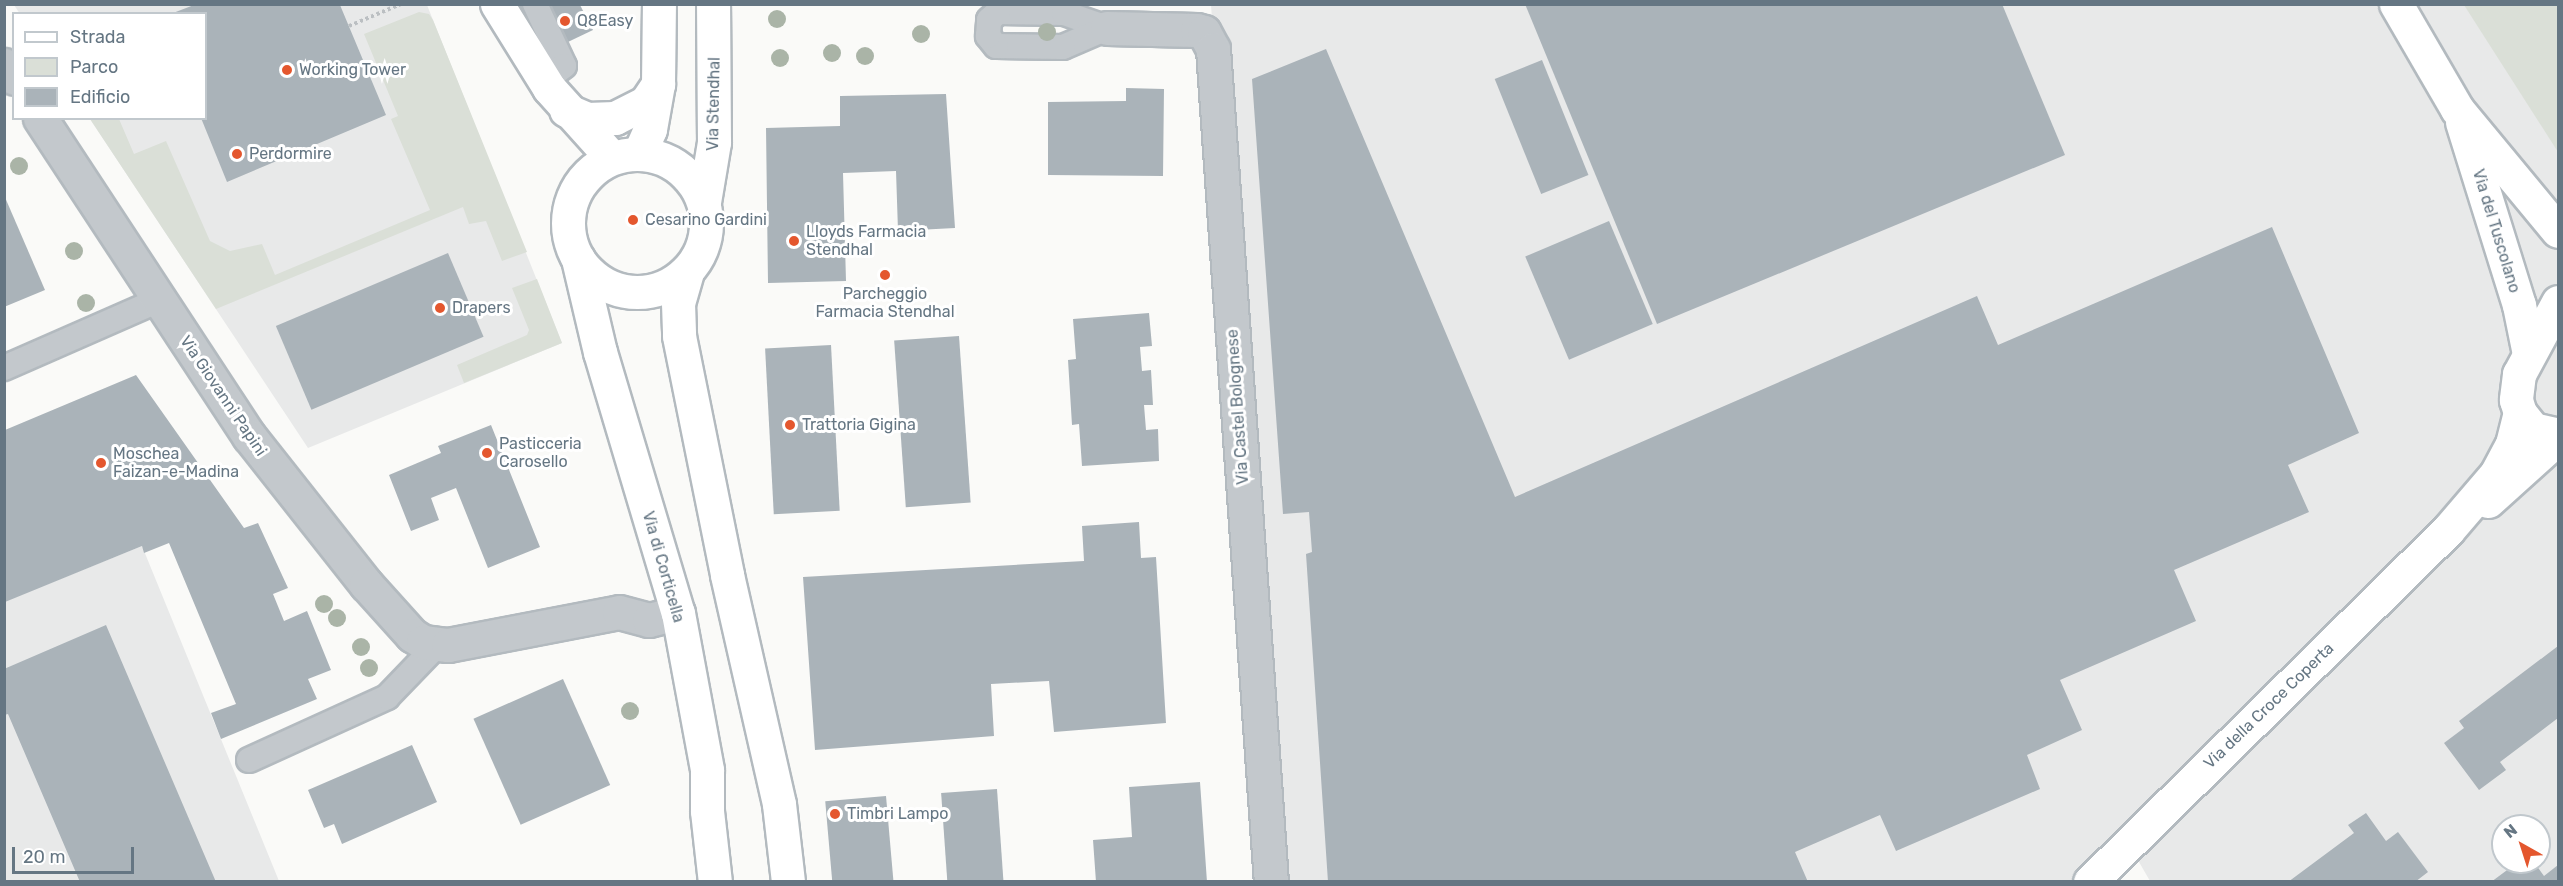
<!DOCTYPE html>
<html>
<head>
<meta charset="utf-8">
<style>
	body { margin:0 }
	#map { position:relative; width:2563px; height:886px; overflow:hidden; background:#fafaf8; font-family:Rubik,sans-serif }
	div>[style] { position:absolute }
	.built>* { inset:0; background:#e8e9e9 }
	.green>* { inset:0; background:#dadfd7 }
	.building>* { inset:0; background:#aab3b9; transform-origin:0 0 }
	.path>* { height:4px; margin-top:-2px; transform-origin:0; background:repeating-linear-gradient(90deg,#bbbfc2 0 3px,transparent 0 6px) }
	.roads { filter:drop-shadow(2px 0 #b3babf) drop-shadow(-2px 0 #b3babf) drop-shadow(0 2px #b3babf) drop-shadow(0 -2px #b3babf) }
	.lane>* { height:24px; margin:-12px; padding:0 12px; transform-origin:12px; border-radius:12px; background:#c3c8cc }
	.street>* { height:33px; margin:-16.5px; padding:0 16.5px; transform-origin:16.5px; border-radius:16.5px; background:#c3c8cc }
	.secondary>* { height:33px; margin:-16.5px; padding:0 16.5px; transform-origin:16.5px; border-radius:16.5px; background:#fff }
	.primary>* { height:33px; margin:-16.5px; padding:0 16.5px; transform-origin:16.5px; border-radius:16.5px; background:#fff }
	.primary>.ring { margin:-16.5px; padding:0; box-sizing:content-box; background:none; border:33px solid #fff; border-radius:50% }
	.trees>* { width:18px; height:18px; margin:-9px; border-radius:50%; background:#aab4a7 }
	.dots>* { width:16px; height:16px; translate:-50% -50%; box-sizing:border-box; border:3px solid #fff; border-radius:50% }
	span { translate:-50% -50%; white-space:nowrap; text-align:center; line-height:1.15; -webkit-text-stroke:6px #fff; paint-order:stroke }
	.poi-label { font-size:16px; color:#657683 }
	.left { translate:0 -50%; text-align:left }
	.street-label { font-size:16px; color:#657683 }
	.frame { position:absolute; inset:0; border:6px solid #657683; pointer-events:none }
	.legend { position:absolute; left:12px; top:12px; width:195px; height:108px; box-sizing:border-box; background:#fff; border:2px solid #c1c8cd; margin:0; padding:8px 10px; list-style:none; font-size:18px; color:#657683 }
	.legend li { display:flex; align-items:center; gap:12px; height:30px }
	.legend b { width:30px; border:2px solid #c1c8cd }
	.north { position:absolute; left:2491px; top:814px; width:60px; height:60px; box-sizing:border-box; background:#fff; border:2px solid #c1c8cd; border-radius:50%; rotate:321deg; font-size:16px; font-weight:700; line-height:24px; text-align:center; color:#657683 }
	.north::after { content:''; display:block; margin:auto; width:21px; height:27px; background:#e4572e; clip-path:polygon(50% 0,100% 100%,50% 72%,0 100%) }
	.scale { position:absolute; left:12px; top:847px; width:122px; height:27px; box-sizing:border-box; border:3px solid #657683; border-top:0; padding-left:8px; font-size:18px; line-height:21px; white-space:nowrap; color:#657683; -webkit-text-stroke:4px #fff; paint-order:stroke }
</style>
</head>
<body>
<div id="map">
	<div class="built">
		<div style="clip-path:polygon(14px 5px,427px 5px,562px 343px,308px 448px,90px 119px,206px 118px,206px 14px,20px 14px)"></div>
		<div style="clip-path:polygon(evenodd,1211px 5px,2558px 5px,2558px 881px,2150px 881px,2124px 836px,2076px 881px,1274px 881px,1211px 5px,2503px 826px,2539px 826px,2539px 862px,2503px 862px,2503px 826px)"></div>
		<div style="clip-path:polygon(4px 495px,43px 586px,142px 546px,279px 881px,5px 881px)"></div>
	</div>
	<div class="green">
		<div style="clip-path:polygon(2464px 5px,2558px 5px,2558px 152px)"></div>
		<div style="clip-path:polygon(419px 12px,429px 14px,433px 20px,527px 252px,502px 261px,486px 221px,469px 224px,463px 207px,216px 309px,90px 119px,119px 119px,134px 154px,166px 141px,210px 241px,230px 251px,262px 244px,275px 275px,430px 210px,391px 119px,398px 116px,364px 34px)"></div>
		<div style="clip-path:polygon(537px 279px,562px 343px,464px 383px,457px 365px,527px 335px,529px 330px,512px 288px)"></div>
	</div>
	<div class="building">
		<div style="clip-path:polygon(1525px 4px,2002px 4px,2065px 155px,1657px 324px)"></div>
		<div style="clip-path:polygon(194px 5px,340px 5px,386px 115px,227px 182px,201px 118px,206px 118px,206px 14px,173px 13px)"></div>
		<div style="clip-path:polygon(541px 5px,580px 5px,593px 30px,547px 52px)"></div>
		<div style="clip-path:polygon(1326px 49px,1515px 497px,1977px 296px,1998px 345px,2272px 227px,2359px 433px,2288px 465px,2309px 512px,2174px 570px,2196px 621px,2060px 680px,2082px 730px,2027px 755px,2040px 789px,1896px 851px,1880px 815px,1795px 852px,1808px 882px,1328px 882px,1306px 554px,1312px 552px,1309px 512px,1283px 514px,1252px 79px)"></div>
		<div style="left:1542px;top:60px;width:124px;height:51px;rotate:68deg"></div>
		<div style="clip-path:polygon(1126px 88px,1164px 89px,1163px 176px,1048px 175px,1048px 102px,1126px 101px)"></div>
		<div style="clip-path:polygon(946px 94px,955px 228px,898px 231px,896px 171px,843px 173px,846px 281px,768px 283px,766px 128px,840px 126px,840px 96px)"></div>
		<div style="clip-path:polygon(4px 195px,45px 290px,4px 307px)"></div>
		<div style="left:1609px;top:221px;width:112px;height:91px;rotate:67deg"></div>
		<div style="left:448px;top:253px;width:91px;height:187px;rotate:67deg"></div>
		<div style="clip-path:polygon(1149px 313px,1152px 346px,1140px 347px,1142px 371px,1151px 370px,1153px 405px,1144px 405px,1146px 430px,1158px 429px,1159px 461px,1082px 466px,1079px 424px,1072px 425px,1068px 360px,1076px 359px,1073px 319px)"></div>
		<div style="left:959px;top:336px;width:167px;height:65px;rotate:86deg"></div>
		<div style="left:831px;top:345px;width:166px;height:66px;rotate:87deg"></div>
		<div style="clip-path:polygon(136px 375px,244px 528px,258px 523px,288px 588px,273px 594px,284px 621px,307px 611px,331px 670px,308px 679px,317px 699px,221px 739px,211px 713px,236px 704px,169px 543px,144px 553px,142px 546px,5px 602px,5px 430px)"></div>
		<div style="clip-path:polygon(491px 425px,540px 547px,488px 568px,456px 488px,431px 498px,439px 520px,411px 531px,389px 475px,441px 453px,438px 446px)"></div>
		<div style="clip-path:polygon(1139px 522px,1141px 558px,1156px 557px,1166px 723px,1054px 732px,1049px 681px,991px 684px,994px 736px,815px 750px,803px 577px,1084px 561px,1082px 526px)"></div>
		<div style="clip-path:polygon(106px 625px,216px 882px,80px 882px,8px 714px,4px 715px,4px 669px)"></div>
		<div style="clip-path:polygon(2558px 646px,2558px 718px,2500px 762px,2506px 770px,2479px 790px,2444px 743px,2464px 728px,2459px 721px)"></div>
		<div style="left:563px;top:679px;width:116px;height:98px;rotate:66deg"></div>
		<div style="clip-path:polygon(412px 745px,437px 802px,342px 844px,334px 824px,324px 828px,308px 790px)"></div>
		<div style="clip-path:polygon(1200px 782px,1207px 882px,1096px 882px,1093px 840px,1132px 837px,1129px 787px)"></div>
		<div style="left:997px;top:789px;width:93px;height:56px;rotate:86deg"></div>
		<div style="left:886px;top:796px;width:86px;height:61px;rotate:85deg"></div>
		<div style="clip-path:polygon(2366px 813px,2386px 841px,2398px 832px,2428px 872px,2415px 882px,2288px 882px,2354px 833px,2348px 825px)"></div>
		<div style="clip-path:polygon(2518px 862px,2534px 862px,2544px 876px,2558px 865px,2558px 882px,2491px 882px)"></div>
	</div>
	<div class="path">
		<div style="left:349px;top:26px;width:56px;rotate:-22.9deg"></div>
	</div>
	<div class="roads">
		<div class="lane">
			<div style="left:535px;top:4px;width:68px;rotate:64.9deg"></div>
			<div style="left:564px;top:66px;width:25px;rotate:143deg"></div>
			<div style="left:998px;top:12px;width:66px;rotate:0.9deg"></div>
			<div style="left:1064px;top:13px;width:46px;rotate:19.2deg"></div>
			<div style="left:1107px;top:28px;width:48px;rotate:156.6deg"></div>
			<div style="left:1063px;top:47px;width:67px;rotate:-179.1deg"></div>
			<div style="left:996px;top:46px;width:13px;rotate:-129deg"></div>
			<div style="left:988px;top:36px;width:16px;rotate:-86deg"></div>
			<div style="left:989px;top:20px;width:12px;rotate:-42deg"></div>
			<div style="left:4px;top:368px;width:169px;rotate:-23.7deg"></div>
			<div style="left:249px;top:760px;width:152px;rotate:-24.5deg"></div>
			<div style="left:387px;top:697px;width:72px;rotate:-46.1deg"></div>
		</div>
		<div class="street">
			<div style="left:1107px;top:28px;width:90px;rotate:1.3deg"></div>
			<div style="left:1197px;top:30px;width:7px;rotate:16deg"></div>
			<div style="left:1204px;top:32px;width:19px;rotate:62deg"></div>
			<div style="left:1213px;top:49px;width:835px;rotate:86.02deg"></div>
			<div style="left:4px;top:65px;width:16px;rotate:52deg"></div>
			<div style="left:40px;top:118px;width:381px;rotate:56.7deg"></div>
			<div style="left:249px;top:436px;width:189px;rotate:51.7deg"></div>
			<div style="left:366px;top:584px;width:69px;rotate:48deg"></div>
			<div style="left:412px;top:635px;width:13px;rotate:32deg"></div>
			<div style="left:423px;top:642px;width:25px;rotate:7deg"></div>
			<div style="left:448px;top:645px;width:174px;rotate:-10.9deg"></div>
			<div style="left:619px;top:612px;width:31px;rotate:15deg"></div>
			<div style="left:649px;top:620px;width:30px;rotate:-14deg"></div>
		</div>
		<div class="secondary">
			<div style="left:497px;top:4px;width:99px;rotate:58.2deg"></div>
			<div style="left:549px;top:88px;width:94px;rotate:48deg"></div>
			<div style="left:2396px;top:4px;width:121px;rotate:59.8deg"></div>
			<div style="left:2457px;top:109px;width:158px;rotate:50.4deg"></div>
			<div style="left:566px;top:110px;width:23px;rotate:23deg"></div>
			<div style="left:587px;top:119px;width:28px;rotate:-2deg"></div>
			<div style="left:615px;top:118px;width:35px;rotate:-27deg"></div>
			<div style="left:646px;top:102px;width:22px;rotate:-56deg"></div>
			<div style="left:2462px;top:122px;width:192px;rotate:72.7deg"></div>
			<div style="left:2519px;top:305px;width:50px;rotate:78.5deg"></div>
			<div style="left:2558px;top:302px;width:82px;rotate:118.4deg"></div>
			<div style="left:2519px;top:374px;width:26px;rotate:97deg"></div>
			<div style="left:2516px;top:400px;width:14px;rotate:73deg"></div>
			<div style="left:2520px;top:413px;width:21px;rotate:51deg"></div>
			<div style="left:2533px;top:429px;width:26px;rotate:13deg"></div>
			<div style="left:2488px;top:501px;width:94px;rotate:-42deg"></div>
			<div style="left:2090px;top:882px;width:502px;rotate:-44.52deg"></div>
			<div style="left:2448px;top:530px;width:74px;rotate:-49.4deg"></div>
			<div style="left:2496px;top:474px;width:34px;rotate:-62deg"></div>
			<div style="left:2512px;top:444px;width:32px;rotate:-76deg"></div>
		</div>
		<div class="primary">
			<div class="ring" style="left:568px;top:154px;width:105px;height:105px"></div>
			<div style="left:639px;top:154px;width:27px;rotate:-66deg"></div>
			<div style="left:650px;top:129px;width:46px;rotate:-79.9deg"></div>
			<div style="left:658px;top:84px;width:80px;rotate:-89.3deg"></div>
			<div style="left:704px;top:202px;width:61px;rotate:-80.5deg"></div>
			<div style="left:714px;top:142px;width:138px;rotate:-90.4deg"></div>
			<div style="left:578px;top:259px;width:96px;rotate:76.7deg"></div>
			<div style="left:600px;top:352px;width:272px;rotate:73.4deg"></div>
			<div style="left:678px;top:613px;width:160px;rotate:79.5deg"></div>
			<div style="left:707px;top:770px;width:41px;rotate:90deg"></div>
			<div style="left:707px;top:811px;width:71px;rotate:83.6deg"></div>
			<div style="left:687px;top:272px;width:32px;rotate:106deg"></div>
			<div style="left:678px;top:303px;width:33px;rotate:88deg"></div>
			<div style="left:679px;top:336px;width:244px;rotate:78.6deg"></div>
			<div style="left:727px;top:575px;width:235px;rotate:77.2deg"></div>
			<div style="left:779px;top:804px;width:79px;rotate:83.4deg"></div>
		</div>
	</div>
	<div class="trees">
		<div style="left:777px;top:19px"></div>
		<div style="left:1047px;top:32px"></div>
		<div style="left:921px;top:34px"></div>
		<div style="left:832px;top:53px"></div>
		<div style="left:865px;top:56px"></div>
		<div style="left:780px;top:58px"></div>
		<div style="left:19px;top:166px"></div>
		<div style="left:74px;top:251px"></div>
		<div style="left:86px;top:303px"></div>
		<div style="left:324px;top:604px"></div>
		<div style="left:337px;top:618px"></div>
		<div style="left:361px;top:647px"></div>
		<div style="left:369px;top:668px"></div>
		<div style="left:630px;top:711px"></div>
	</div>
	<div class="dots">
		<div style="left:565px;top:21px;background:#e4572e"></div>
		<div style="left:287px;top:70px;background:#e4572e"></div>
		<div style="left:237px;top:154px;background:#e4572e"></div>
		<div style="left:633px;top:220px;background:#e4572e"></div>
		<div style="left:794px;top:241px;background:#e4572e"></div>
		<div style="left:885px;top:275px;background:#e4572e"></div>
		<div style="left:440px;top:308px;background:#e4572e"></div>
		<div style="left:790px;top:425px;background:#e4572e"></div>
		<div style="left:487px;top:453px;background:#e4572e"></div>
		<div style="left:101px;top:463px;background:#e4572e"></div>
		<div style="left:835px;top:814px;background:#e4572e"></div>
	</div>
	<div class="poi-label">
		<span class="left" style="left:577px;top:21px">Q8Easy</span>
		<span class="left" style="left:299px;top:70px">Working Tower</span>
		<span class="left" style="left:249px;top:154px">Perdormire</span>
		<span class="left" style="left:645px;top:220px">Cesarino Gardini</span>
		<span class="left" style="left:806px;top:241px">Lloyds Farmacia<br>Stendhal</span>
		<span style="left:885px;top:303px">Parcheggio<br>Farmacia Stendhal</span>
		<span class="left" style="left:452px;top:308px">Drapers</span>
		<span class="left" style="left:802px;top:425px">Trattoria Gigina</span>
		<span class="left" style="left:499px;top:453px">Pasticceria<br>Carosello</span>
		<span class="left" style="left:113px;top:463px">Moschea<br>Faizan-e-Madina</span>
		<span class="left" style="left:847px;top:814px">Timbri Lampo</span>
	</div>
	<div class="street-label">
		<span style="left:714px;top:104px;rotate:-89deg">Via Stendhal</span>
		<span style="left:2496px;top:231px;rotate:73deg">Via del Tuscolano</span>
		<span style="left:223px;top:396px;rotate:56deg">Via Giovanni Papini</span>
		<span style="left:1238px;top:407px;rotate:-94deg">Via Castel Bolognese</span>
		<span style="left:663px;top:567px;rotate:74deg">Via di Corticella</span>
		<span style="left:2269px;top:706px;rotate:-44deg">Via della Croce Coperta</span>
	</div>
	<div class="frame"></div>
	<ul class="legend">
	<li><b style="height:8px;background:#fff"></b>Strada</li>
	<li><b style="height:16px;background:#dadfd7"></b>Parco</li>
	<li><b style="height:16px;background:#aab3b9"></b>Edificio</li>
	</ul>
	<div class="north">N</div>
	<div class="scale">20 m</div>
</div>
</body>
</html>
